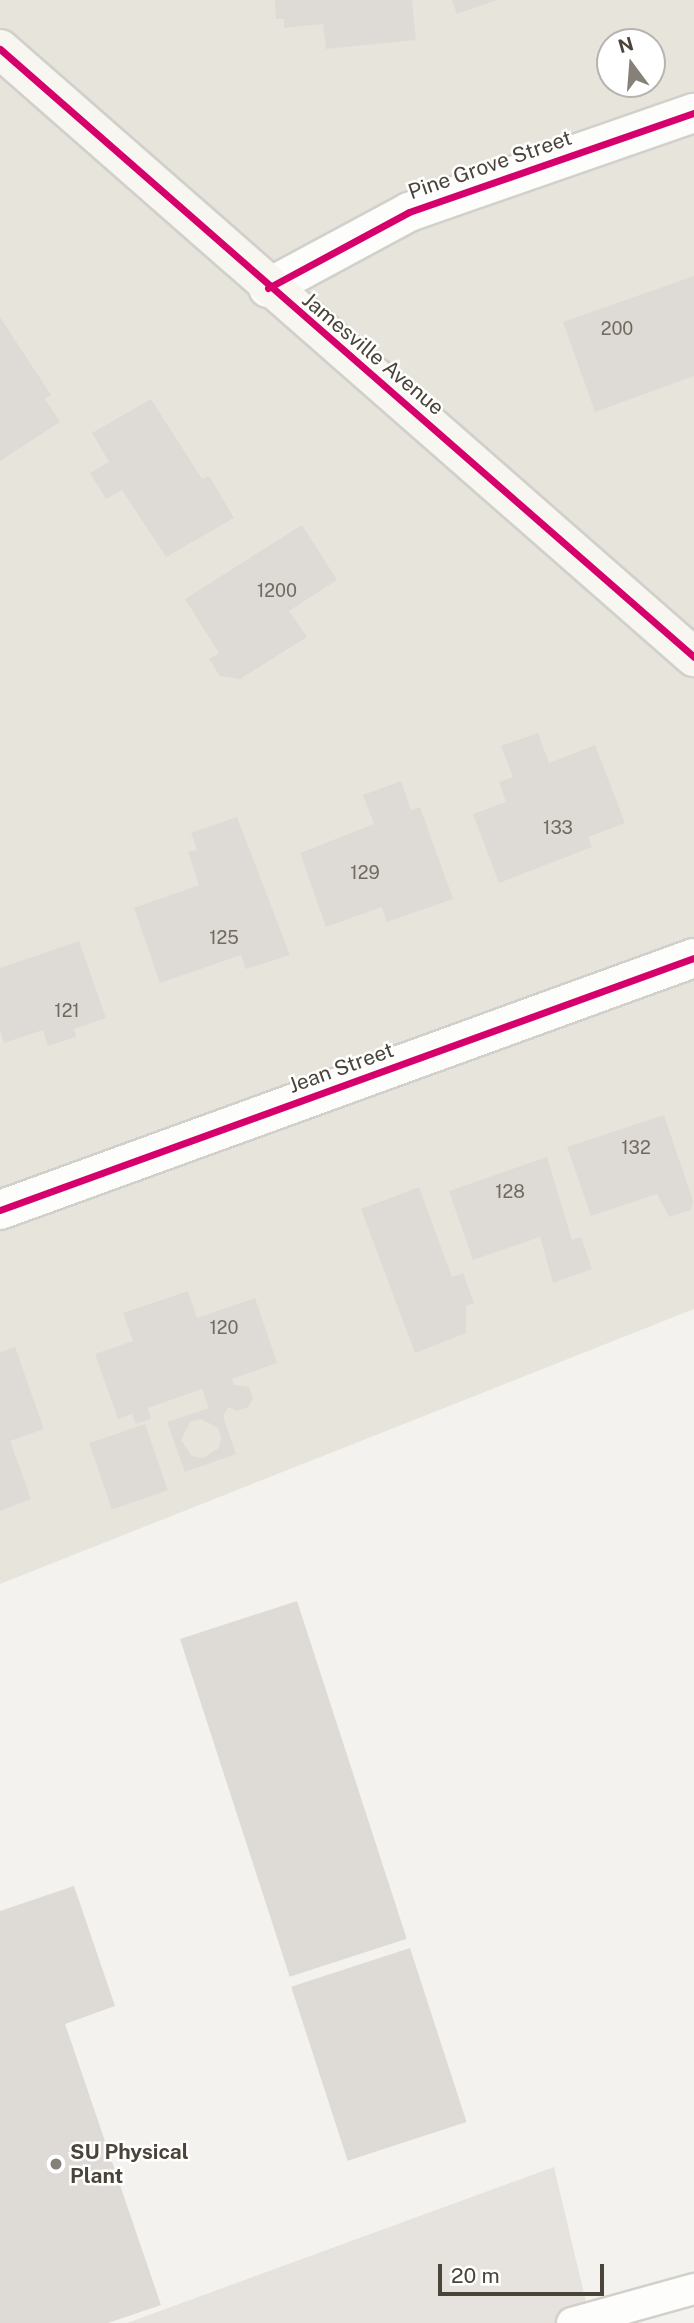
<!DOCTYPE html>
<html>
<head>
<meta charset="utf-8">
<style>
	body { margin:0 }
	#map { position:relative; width:694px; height:2323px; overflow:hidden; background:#f4f2ee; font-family:"Public Sans",sans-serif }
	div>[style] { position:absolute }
	.residential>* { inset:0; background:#e7e4dc }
	.parking>* { inset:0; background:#e6e3df }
	.building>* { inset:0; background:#dedbd6; transform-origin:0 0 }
	.roads { filter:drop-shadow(2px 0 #d2d0cb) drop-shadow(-2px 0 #d2d0cb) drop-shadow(0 2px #d2d0cb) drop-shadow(0 -2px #d2d0cb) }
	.lane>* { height:30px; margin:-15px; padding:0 15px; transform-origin:15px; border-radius:15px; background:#fdfdfc }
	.street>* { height:38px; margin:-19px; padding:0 19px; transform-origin:19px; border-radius:19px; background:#fdfdfc }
	.secondary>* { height:38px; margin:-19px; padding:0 19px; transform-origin:19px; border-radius:19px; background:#f7f6f1 }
	.cycleway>* { height:7px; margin:-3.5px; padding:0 3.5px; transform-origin:3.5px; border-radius:3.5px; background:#d6006c }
	.dots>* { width:19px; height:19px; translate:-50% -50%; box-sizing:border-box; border:4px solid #fff; border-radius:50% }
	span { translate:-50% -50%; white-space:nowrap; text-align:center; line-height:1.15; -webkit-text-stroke:5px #fff; paint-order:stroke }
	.number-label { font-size:18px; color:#706a61 }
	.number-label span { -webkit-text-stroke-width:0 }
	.street-label { font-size:21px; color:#4b4439 }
	.poi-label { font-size:21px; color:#4b4439; font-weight:700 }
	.left { translate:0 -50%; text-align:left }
	.north { position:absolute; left:596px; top:28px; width:70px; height:70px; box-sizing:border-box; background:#fff; border:2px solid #b7b4b0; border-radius:50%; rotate:344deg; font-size:19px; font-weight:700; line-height:28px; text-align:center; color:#4b4439 }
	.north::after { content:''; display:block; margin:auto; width:24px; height:32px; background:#868178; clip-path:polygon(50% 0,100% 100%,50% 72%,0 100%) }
	.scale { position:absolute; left:438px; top:2264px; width:166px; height:32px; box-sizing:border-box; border:4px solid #4b4439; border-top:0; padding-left:9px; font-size:21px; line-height:24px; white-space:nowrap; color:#4b4439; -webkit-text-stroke:5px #fff; paint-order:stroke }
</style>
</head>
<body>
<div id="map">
	<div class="residential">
		<div style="clip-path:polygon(evenodd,0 0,694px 0,694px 1309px,0 1584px,0 0,610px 42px,652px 42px,652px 84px,610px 84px,610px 42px)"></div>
	</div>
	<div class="parking">
		<div style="clip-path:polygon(554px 2167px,591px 2323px,127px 2323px)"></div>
	</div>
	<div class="building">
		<div style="clip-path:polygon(275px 0,412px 0,416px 40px,326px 49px,323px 24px,284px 28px,284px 19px,276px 19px)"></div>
		<div style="clip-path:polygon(452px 0,497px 0,457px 14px)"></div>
		<div style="clip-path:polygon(694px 276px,694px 376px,595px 412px,563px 322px)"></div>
		<div style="clip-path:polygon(0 317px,51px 395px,45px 399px,60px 422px,0 461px)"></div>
		<div style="clip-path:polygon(151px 399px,202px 479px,209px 476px,234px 518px,166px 557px,122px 490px,106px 499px,90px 473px,109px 462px,92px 433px)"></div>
		<div style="clip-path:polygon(302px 525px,337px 580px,289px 611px,307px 637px,240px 679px,220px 676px,209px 659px,219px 653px,185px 599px)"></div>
		<div style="clip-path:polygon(538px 733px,549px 763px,595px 745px,625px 823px,588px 837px,592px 847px,499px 883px,473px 814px,506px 802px,499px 782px,513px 777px,501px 746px)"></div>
		<div style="clip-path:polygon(401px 781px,411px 810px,420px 807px,453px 899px,387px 922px,382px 907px,326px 927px,300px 853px,374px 824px,363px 795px)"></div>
		<div style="clip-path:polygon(237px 817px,290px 955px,246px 969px,241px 955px,160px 983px,134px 908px,199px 885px,188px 852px,197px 850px,191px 833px)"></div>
		<div style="clip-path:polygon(79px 941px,106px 1018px,74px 1029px,76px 1037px,48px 1046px,43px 1030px,4px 1043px,0 1030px,0 968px)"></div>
		<div style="clip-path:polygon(664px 1115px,693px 1201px,691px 1210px,669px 1217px,657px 1194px,591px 1216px,567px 1147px)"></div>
		<div style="clip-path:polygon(547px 1157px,572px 1240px,581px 1237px,592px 1269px,553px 1283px,540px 1237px,473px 1260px,449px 1191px)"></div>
		<div style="clip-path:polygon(419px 1187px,452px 1277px,463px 1273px,474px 1303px,466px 1306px,466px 1333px,415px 1353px,361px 1209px)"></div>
		<div style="clip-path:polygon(evenodd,188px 1291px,197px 1318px,255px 1298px,277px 1363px,232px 1379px,234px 1385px,249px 1387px,253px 1398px,248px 1407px,237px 1411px,228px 1407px,223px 1416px,236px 1454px,185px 1472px,167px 1422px,209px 1408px,202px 1389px,148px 1408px,151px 1419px,136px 1424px,132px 1414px,118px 1419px,95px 1354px,133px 1341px,123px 1313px,188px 1291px,201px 1419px,218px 1428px,221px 1437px,219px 1448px,203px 1458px,192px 1456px,181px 1440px,190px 1422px,201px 1419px)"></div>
		<div style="clip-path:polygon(15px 1347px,44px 1429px,10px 1441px,31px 1499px,0 1511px,0 1352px)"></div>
		<div style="left:145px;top:1424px;width:70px;height:59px;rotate:71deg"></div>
		<div style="left:297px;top:1601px;width:355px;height:123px;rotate:72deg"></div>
		<div style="clip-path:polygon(74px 1886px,115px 2006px,65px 2024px,161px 2305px,108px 2323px,0 2323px,0 1911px)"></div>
		<div style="left:410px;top:1948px;width:183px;height:125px;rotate:72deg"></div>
	</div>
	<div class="roads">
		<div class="lane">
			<div style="left:572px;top:2323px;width:127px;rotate:-15.6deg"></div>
		</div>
		<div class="street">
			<div style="left:268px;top:288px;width:160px;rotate:-28.3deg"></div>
			<div style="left:409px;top:212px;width:302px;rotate:-19.2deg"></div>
			<div style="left:0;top:1210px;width:738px;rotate:-19.96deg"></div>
		</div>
		<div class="secondary">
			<div style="left:0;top:49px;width:923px;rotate:41.22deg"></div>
		</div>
	</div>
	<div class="cycleway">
		<div style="left:0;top:49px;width:923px;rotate:41.22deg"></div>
		<div style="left:268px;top:288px;width:160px;rotate:-28.3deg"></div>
		<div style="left:409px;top:212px;width:302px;rotate:-19.2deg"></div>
		<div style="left:0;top:1210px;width:738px;rotate:-19.96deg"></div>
	</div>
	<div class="dots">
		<div style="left:56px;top:2164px;background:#868178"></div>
	</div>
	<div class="number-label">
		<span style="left:617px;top:329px">200</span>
		<span style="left:277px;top:591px">1200</span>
		<span style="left:558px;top:828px">133</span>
		<span style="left:365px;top:873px">129</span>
		<span style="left:224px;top:938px">125</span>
		<span style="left:67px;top:1011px">121</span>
		<span style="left:636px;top:1148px">132</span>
		<span style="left:510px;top:1192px">128</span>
		<span style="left:224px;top:1328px">120</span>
	</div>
	<div class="street-label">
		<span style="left:490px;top:165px;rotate:-19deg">Pine Grove Street</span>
		<span style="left:373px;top:354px;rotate:40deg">Jamesville Avenue</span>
		<span style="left:341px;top:1068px;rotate:-20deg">Jean Street</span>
	</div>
	<div class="poi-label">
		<span class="left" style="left:70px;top:2164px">SU Physical<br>Plant</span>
	</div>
	<div class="north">N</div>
	<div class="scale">20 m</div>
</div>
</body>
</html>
